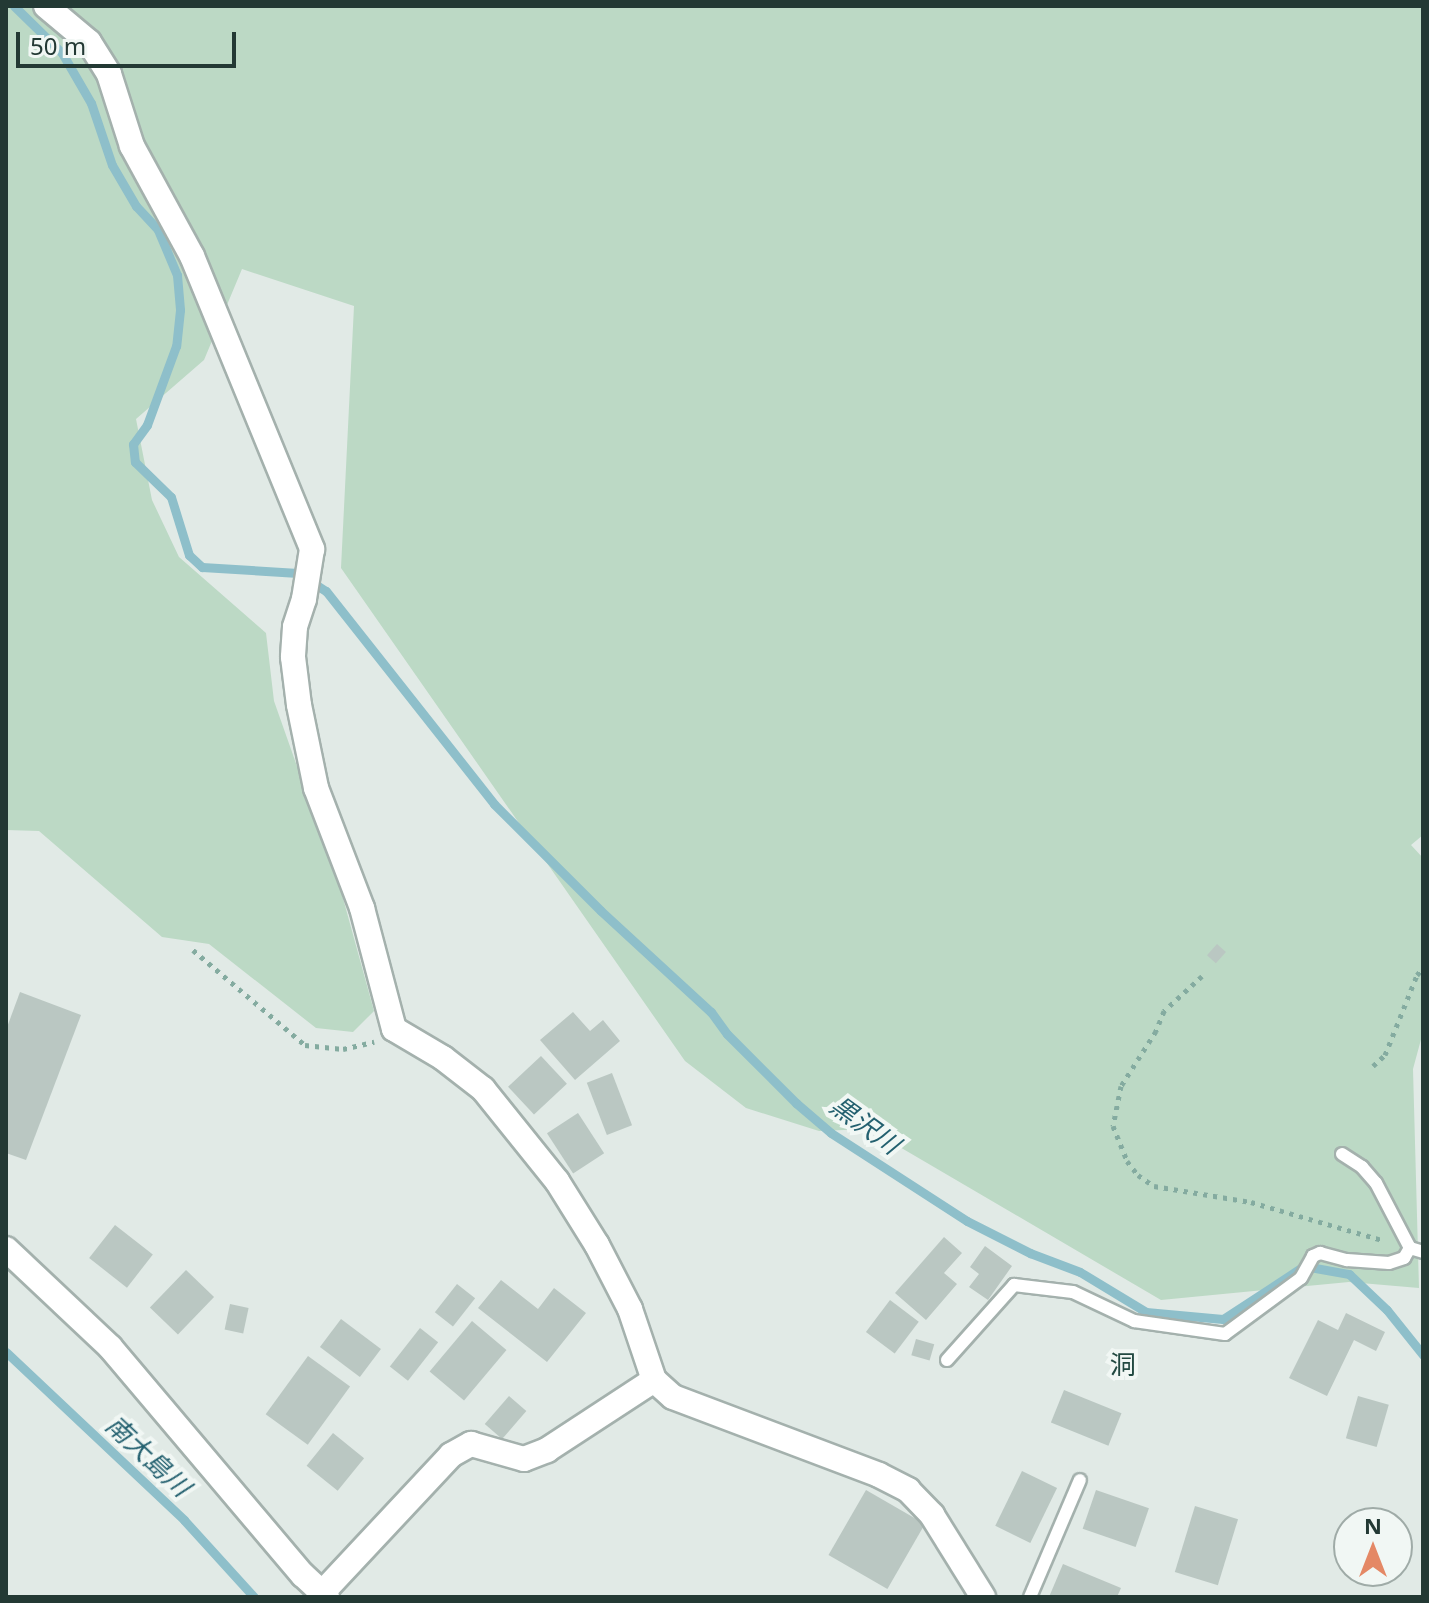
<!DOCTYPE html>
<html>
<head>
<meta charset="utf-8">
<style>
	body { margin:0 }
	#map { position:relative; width:1429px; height:1603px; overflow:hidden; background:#e1eae6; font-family:"Noto Sans","Noto Sans JP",sans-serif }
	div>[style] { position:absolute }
	.green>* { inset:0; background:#bcd9c5 }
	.stream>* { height:9px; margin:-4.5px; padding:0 4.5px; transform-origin:4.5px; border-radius:4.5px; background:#8ebfca }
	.building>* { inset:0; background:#bac7c2; transform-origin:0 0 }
	.path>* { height:5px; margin-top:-2.5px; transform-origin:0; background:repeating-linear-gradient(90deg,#84aba0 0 4px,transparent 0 10px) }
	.roads { filter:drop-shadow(2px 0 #a4b1ad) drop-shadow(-2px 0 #a4b1ad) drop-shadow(0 2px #a4b1ad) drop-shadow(0 -2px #a4b1ad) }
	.service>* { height:12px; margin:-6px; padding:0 6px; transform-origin:6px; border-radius:6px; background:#fff }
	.minor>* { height:24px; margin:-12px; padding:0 12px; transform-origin:12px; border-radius:12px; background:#fff }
	.tertiary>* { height:24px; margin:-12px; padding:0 12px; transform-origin:12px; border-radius:12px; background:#fff }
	span { translate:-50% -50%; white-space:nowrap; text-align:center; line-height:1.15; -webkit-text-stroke:8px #f1f7f4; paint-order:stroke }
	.water-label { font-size:26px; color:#23606f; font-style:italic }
	.neighbourhood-label { font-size:26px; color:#214941 }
	.frame { position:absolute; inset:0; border:8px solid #233934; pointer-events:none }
	.north { position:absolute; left:1333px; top:1507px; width:80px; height:80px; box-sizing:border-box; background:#f1f7f4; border:2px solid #9faba7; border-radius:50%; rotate:0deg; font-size:22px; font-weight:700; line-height:32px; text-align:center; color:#233934 }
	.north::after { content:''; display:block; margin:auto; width:28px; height:36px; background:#e48865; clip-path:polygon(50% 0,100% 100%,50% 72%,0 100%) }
	.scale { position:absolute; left:16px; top:32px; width:220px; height:36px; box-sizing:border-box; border:4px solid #233934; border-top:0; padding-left:10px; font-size:24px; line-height:28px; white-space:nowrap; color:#233934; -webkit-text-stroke:6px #f1f7f4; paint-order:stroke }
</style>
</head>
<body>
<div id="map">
	<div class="green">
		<div style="clip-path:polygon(6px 6px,1423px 6px,1423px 835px,1411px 845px,1423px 858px,1423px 1032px,1413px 1069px,1419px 1288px,1349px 1282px,1161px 1300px,869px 1129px,819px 1131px,746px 1108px,685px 1061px,341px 568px,354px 306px,242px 269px,204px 360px,136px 419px,152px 500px,179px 557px,266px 633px,274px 701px,341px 891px,374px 1011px,353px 1032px,316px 1028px,209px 944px,162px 937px,39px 831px,6px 830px)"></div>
	</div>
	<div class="stream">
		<div style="left:14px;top:6px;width:67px;rotate:44.4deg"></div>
		<div style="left:62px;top:53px;width:58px;rotate:59.9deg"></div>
		<div style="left:91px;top:103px;width:65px;rotate:71.3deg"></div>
		<div style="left:112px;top:165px;width:48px;rotate:59.7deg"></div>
		<div style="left:136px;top:206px;width:33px;rotate:47deg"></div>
		<div style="left:158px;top:230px;width:49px;rotate:67.1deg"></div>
		<div style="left:177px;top:275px;width:35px;rotate:85deg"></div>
		<div style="left:180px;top:310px;width:36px;rotate:96deg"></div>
		<div style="left:176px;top:346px;width:84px;rotate:110.2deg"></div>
		<div style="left:147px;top:425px;width:24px;rotate:126deg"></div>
		<div style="left:133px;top:444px;width:18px;rotate:84deg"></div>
		<div style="left:135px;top:462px;width:50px;rotate:44.2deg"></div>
		<div style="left:171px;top:497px;width:61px;rotate:72.8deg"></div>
		<div style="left:189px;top:555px;width:18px;rotate:43deg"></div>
		<div style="left:202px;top:567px;width:96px;rotate:3.6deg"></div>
		<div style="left:298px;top:573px;width:33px;rotate:33deg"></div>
		<div style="left:326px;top:591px;width:271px;rotate:51.7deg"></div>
		<div style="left:494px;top:804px;width:151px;rotate:45deg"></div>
		<div style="left:601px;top:911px;width:149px;rotate:42.6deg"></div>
		<div style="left:711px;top:1012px;width:27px;rotate:54deg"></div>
		<div style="left:727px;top:1034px;width:98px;rotate:45deg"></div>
		<div style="left:796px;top:1103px;width:46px;rotate:40.6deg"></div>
		<div style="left:831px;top:1133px;width:162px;rotate:32.9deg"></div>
		<div style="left:967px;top:1221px;width:71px;rotate:26.9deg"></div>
		<div style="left:1030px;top:1253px;width:53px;rotate:20.8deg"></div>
		<div style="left:1080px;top:1272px;width:77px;rotate:31.2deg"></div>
		<div style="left:1146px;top:1312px;width:77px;rotate:5.2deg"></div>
		<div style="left:1223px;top:1319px;width:97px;rotate:-33.2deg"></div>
		<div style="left:1304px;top:1266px;width:46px;rotate:10.1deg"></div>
		<div style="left:1349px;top:1274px;width:52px;rotate:43.5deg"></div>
		<div style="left:1387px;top:1310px;width:58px;rotate:51.3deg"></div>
		<div style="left:6px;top:1352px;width:245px;rotate:43.3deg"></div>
		<div style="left:184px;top:1520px;width:104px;rotate:47.7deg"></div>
	</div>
	<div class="building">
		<div style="left:1217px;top:944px;width:12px;height:15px;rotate:42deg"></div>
		<div style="clip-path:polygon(20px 992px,81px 1015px,26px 1160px,6px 1153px,6px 1030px)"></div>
		<div style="clip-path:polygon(573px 1012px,590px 1031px,603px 1020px,620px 1041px,575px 1080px,540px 1040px)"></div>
		<div style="left:541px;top:1056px;width:38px;height:45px;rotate:47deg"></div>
		<div style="left:612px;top:1073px;width:56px;height:27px;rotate:69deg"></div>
		<div style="left:578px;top:1113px;width:48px;height:37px;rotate:57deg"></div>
		<div style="left:115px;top:1225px;width:48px;height:42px;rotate:38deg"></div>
		<div style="clip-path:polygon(944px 1237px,962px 1253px,944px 1273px,957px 1284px,926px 1320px,895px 1293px)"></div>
		<div style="clip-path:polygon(985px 1246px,1012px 1266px,988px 1300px,969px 1287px,979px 1274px,970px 1267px)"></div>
		<div style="left:186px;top:1270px;width:39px;height:52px;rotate:44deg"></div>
		<div style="clip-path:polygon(501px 1280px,538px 1309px,554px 1288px,586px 1313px,547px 1362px,478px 1308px)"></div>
		<div style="left:457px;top:1284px;width:23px;height:36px;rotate:38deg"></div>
		<div style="left:890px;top:1300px;width:36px;height:40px;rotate:37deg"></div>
		<div style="left:230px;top:1304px;width:19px;height:26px;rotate:12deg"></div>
		<div style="clip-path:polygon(1346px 1313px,1385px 1332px,1376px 1351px,1354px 1340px,1327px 1396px,1289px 1378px,1318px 1320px,1338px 1330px)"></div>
		<div style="left:341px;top:1319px;width:50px;height:35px;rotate:37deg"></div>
		<div style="left:472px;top:1321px;width:45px;height:66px;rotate:40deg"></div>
		<div style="left:420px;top:1328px;width:23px;height:49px;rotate:38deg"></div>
		<div style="left:916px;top:1339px;width:19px;height:17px;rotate:16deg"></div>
		<div style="left:308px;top:1356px;width:52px;height:72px;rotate:36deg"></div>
		<div style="left:1064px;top:1390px;width:62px;height:35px;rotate:22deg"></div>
		<div style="left:509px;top:1396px;width:23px;height:37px;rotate:41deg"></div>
		<div style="left:1358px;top:1396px;width:32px;height:44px;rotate:16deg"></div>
		<div style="left:333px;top:1433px;width:40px;height:42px;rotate:39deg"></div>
		<div style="left:1022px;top:1471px;width:39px;height:61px;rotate:26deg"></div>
		<div style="left:866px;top:1490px;width:68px;height:75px;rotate:30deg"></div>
		<div style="left:1096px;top:1490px;width:56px;height:41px;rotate:19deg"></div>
		<div style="left:1195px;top:1506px;width:45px;height:69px;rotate:17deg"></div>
		<div style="clip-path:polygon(1063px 1564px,1121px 1588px,1117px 1597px,1049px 1597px)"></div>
	</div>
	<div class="path">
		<div style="left:193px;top:950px;width:147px;rotate:40.3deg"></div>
		<div style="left:305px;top:1045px;width:38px;rotate:6deg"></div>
		<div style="left:343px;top:1049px;width:32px;rotate:-13deg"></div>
		<div style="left:1202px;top:976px;width:52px;rotate:137.4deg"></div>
		<div style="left:1164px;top:1011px;width:22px;rotate:112deg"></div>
		<div style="left:1156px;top:1031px;width:65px;rotate:122.5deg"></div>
		<div style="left:1121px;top:1086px;width:41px;rotate:101.3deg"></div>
		<div style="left:1113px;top:1126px;width:38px;rotate:68deg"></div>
		<div style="left:1127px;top:1161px;width:18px;rotate:52deg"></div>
		<div style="left:1138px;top:1175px;width:19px;rotate:35deg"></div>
		<div style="left:1154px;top:1186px;width:98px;rotate:9.4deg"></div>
		<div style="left:1251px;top:1202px;width:136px;rotate:16.2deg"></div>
		<div style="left:1373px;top:1066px;width:16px;rotate:-43deg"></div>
		<div style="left:1385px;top:1055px;width:86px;rotate:-68.2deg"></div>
		<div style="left:1417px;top:975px;width:9px;rotate:-49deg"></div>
	</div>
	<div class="roads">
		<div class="service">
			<div style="left:1342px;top:1154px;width:24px;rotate:33deg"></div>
			<div style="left:1362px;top:1167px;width:21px;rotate:49deg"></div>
			<div style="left:1376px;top:1183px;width:73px;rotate:62.4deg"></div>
			<div style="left:1410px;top:1248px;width:14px;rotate:17deg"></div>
			<div style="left:947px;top:1360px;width:101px;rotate:-48.2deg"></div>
			<div style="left:1014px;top:1285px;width:59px;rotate:6.8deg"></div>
			<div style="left:1073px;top:1292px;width:68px;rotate:25.4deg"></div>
			<div style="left:1134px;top:1321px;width:92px;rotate:8.1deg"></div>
			<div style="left:1225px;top:1334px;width:94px;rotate:-36.4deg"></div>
			<div style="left:1301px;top:1278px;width:25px;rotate:-61deg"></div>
			<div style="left:1313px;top:1256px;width:8px;rotate:-23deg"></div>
			<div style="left:1320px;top:1253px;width:28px;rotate:15deg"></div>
			<div style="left:1347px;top:1260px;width:42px;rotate:4.1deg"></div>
			<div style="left:1389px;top:1263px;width:16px;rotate:-18deg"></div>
			<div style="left:1404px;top:1258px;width:12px;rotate:-59deg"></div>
			<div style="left:1030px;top:1597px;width:127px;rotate:-66.9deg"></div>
		</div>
		<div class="minor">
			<div style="left:46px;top:6px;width:56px;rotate:39.9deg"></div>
			<div style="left:89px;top:42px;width:38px;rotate:58deg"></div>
			<div style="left:109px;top:74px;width:76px;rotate:72.3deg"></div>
			<div style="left:132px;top:146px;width:125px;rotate:61.4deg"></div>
			<div style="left:192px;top:256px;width:317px;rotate:67.7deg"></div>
			<div style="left:312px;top:549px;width:51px;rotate:99.1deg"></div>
			<div style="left:304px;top:599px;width:29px;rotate:108deg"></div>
			<div style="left:295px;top:627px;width:30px;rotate:94deg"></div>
			<div style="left:293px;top:657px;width:48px;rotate:82.9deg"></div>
			<div style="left:299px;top:705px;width:85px;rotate:78.4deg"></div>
			<div style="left:316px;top:788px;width:129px;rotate:69deg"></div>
			<div style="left:362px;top:908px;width:125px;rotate:75.2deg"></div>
			<div style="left:394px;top:1029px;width:57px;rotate:30.6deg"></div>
			<div style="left:443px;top:1058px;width:51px;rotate:37.8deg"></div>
			<div style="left:483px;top:1089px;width:118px;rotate:51.2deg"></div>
			<div style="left:557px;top:1181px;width:75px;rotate:58deg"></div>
			<div style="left:597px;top:1245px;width:72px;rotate:62.7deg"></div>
			<div style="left:630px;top:1309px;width:75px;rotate:71.3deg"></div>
			<div style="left:654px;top:1380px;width:25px;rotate:42deg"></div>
			<div style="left:673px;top:1397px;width:220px;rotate:20.7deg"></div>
			<div style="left:879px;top:1475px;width:33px;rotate:27deg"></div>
			<div style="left:908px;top:1490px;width:35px;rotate:46deg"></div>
			<div style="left:932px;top:1515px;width:97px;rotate:58.1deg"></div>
			<div style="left:322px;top:1593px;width:189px;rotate:-46.9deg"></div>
			<div style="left:451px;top:1455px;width:23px;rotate:-29deg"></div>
			<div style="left:471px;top:1444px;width:55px;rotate:15.8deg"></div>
			<div style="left:524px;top:1459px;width:25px;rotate:-21deg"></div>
			<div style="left:547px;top:1450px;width:128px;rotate:-33.2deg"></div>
		</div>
		<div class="tertiary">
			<div style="left:6px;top:1249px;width:143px;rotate:43.3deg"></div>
			<div style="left:110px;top:1347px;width:299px;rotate:49.8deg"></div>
			<div style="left:303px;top:1575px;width:33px;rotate:43deg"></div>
		</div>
	</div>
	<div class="water-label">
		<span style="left:865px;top:1125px;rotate:36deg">黒沢川</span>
		<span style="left:148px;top:1456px;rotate:43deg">南大島川</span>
	</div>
	<div class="neighbourhood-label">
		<span style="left:1123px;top:1365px">洞</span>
	</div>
	<div class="frame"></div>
	<div class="north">N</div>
	<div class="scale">50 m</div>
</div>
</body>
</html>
